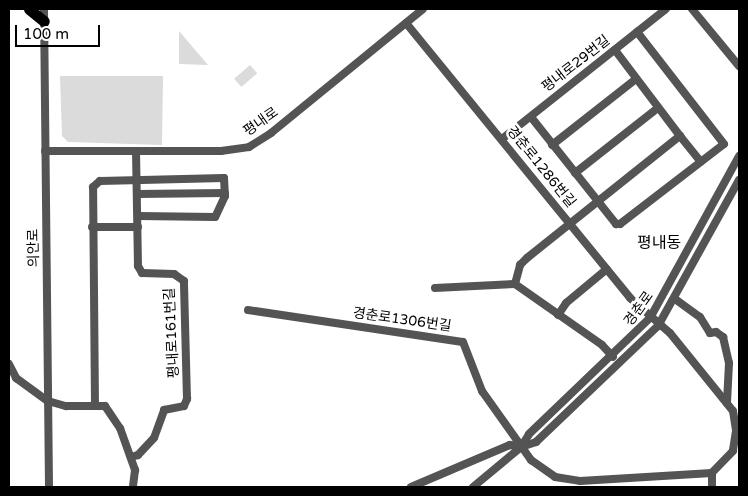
<!DOCTYPE html>
<html>
<head>
<meta charset="utf-8">
<style>
	body { margin:0 }
	#map { position:relative; width:748px; height:496px; overflow:hidden; background:#fff; font-family:"Varela Round","Noto Sans KR",sans-serif }
	div>[style] { position:absolute }
	.green>* { inset:0; background:#dbdbdb; transform-origin:0 0 }
	.minor>* { height:8px; margin:-4px; padding:0 4px; transform-origin:4px; border-radius:4px; background:#545454 }
	.highway>* { height:11px; margin:-5.5px; padding:0 5.5px; transform-origin:5.5px; border-radius:5.5px; background:#000 }
	span { translate:-50% -50%; white-space:nowrap; text-align:center; line-height:1.15; -webkit-text-stroke:5px #fff; paint-order:stroke }
	.street-label { font-size:14px; color:#000 }
	.quarter-label { font-size:16px; color:#000 }
	.frame { position:absolute; inset:0; border:10px solid #000; pointer-events:none }
	.scale { position:absolute; left:15px; top:25px; width:85px; height:22px; box-sizing:border-box; border:2px solid #000; border-top:0; padding-left:6px; font-size:15px; line-height:18px; white-space:nowrap; color:#000; -webkit-text-stroke:4px #fff; paint-order:stroke }
</style>
</head>
<body>
<div id="map">
	<div class="green">
		<div style="clip-path:polygon(179px 31px,208px 65px,179px 64px)"></div>
		<div style="left:250px;top:65px;width:11px;height:21px;rotate:49deg"></div>
		<div style="clip-path:polygon(60px 76px,163px 76px,162px 145px,68px 142px,62px 136px)"></div>
	</div>
	<div class="minor">
		<div style="left:44px;top:9px;width:478px;rotate:89.4deg"></div>
		<div style="left:692px;top:9px;width:74px;rotate:50.5deg"></div>
		<div style="left:406px;top:23px;width:355px;rotate:50.8deg"></div>
		<div style="left:630px;top:298px;width:53px;rotate:41.2deg"></div>
		<div style="left:670px;top:333px;width:100px;rotate:51.1deg"></div>
		<div style="left:733px;top:411px;width:20px;rotate:81deg"></div>
		<div style="left:736px;top:431px;width:20px;rotate:99deg"></div>
		<div style="left:733px;top:451px;width:30px;rotate:134deg"></div>
		<div style="left:712px;top:473px;width:14px;rotate:90deg"></div>
		<div style="left:531px;top:117px;width:137px;rotate:51.5deg"></div>
		<div style="left:616px;top:224px;width:4px"></div>
		<div style="left:620px;top:224px;width:131px;rotate:-37.6deg"></div>
		<div style="left:724px;top:144px;width:142px;rotate:-127.8deg"></div>
		<div style="left:680px;top:136px;width:33px;rotate:51deg"></div>
		<div style="left:502px;top:139px;width:209px;rotate:-38.4deg"></div>
		<div style="left:552px;top:145px;width:107px;rotate:-38.2deg"></div>
		<div style="left:45px;top:151px;width:176px"></div>
		<div style="left:221px;top:151px;width:28px;rotate:-8deg"></div>
		<div style="left:249px;top:147px;width:26px;rotate:-32deg"></div>
		<div style="left:271px;top:133px;width:196px;rotate:-39.2deg"></div>
		<div style="left:575px;top:173px;width:105px;rotate:-38.1deg"></div>
		<div style="left:137px;top:194px;width:88px;rotate:-0.7deg"></div>
		<div style="left:92px;top:227px;width:46px"></div>
		<div style="left:515px;top:284px;width:20px;rotate:-75deg"></div>
		<div style="left:520px;top:265px;width:10px;rotate:-45deg"></div>
		<div style="left:527px;top:258px;width:196px;rotate:-38.6deg"></div>
		<div style="left:680px;top:136px;width:108px;rotate:-127.1deg"></div>
		<div style="left:435px;top:288px;width:80px;rotate:-2.9deg"></div>
		<div style="left:515px;top:284px;width:106px;rotate:35deg"></div>
		<div style="left:602px;top:345px;width:16px;rotate:47deg"></div>
		<div style="left:675px;top:299px;width:31px;rotate:36deg"></div>
		<div style="left:700px;top:317px;width:19px;rotate:58deg"></div>
		<div style="left:710px;top:333px;width:6px;rotate:-9deg"></div>
		<div style="left:716px;top:332px;width:9px;rotate:36deg"></div>
		<div style="left:723px;top:337px;width:27px;rotate:77deg"></div>
		<div style="left:729px;top:363px;width:40px;rotate:92.9deg"></div>
		<div style="left:248px;top:310px;width:217px;rotate:8.5deg"></div>
		<div style="left:463px;top:342px;width:53px;rotate:68.8deg"></div>
		<div style="left:482px;top:391px;width:85px;rotate:54.6deg"></div>
		<div style="left:531px;top:460px;width:29px;rotate:35deg"></div>
		<div style="left:555px;top:477px;width:25px;rotate:9deg"></div>
		<div style="left:580px;top:481px;width:132px;rotate:-3.5deg"></div>
		<div style="left:558px;top:315px;width:14px;rotate:-56deg"></div>
		<div style="left:566px;top:303px;width:53px;rotate:-39.7deg"></div>
		<div style="left:9px;top:364px;width:16px;rotate:63deg"></div>
		<div style="left:16px;top:378px;width:39px;rotate:36deg"></div>
		<div style="left:48px;top:401px;width:19px;rotate:16deg"></div>
		<div style="left:66px;top:406px;width:39px"></div>
		<div style="left:105px;top:406px;width:27px;rotate:56deg"></div>
		<div style="left:120px;top:428px;width:45px;rotate:70.3deg"></div>
		<div style="left:135px;top:470px;width:17px;rotate:97deg"></div>
		<div style="left:95px;top:406px;width:219px;rotate:-90.5deg"></div>
		<div style="left:93px;top:187px;width:9px;rotate:-41deg"></div>
		<div style="left:100px;top:181px;width:124px;rotate:-1.4deg"></div>
		<div style="left:224px;top:178px;width:18px;rotate:87deg"></div>
		<div style="left:225px;top:196px;width:23px;rotate:115deg"></div>
		<div style="left:215px;top:217px;width:77px;rotate:-179.3deg"></div>
		<div style="left:521px;top:447px;width:15px;rotate:-58deg"></div>
		<div style="left:529px;top:434px;width:168px;rotate:-43.8deg"></div>
		<div style="left:650px;top:318px;width:185px;rotate:-61.2deg"></div>
		<div style="left:131px;top:457px;width:7px;rotate:-16deg"></div>
		<div style="left:138px;top:455px;width:23px;rotate:-47deg"></div>
		<div style="left:154px;top:438px;width:30px;rotate:-70deg"></div>
		<div style="left:164px;top:410px;width:20px;rotate:-11deg"></div>
		<div style="left:184px;top:406px;width:8px;rotate:-67deg"></div>
		<div style="left:187px;top:399px;width:118px;rotate:-91.5deg"></div>
		<div style="left:184px;top:281px;width:12px;rotate:-145deg"></div>
		<div style="left:174px;top:274px;width:32px;rotate:-178deg"></div>
		<div style="left:142px;top:273px;width:8px;rotate:-120deg"></div>
		<div style="left:138px;top:266px;width:114px;rotate:-91deg"></div>
		<div style="left:411px;top:487px;width:108px;rotate:-23deg"></div>
		<div style="left:510px;top:445px;width:11px;rotate:10deg"></div>
		<div style="left:473px;top:487px;width:62px;rotate:-39.8deg"></div>
		<div style="left:521px;top:447px;width:16px;rotate:-18deg"></div>
		<div style="left:536px;top:442px;width:168px;rotate:-43.6deg"></div>
		<div style="left:658px;top:326px;width:167px;rotate:-61deg"></div>
	</div>
	<div class="highway">
		<div style="left:29px;top:9px;width:19px;rotate:39deg"></div>
	</div>
	<div class="street-label">
		<span style="left:576px;top:64px;rotate:-38deg">평내로29번길</span>
		<span style="left:261px;top:122px;rotate:-35deg">평내로</span>
		<span style="left:541px;top:167px;rotate:51deg">경춘로1286번길</span>
		<span style="left:34px;top:248px;rotate:-91deg">의안로</span>
		<span style="left:639px;top:309px;rotate:-54deg">경춘로</span>
		<span style="left:402px;top:320px;rotate:8deg">경춘로1306번길</span>
		<span style="left:172px;top:333px;rotate:-93deg">평내로161번길</span>
	</div>
	<div class="quarter-label">
		<span style="left:659px;top:243px">평내동</span>
	</div>
	<div class="frame"></div>
	<div class="scale">100 m</div>
</div>
</body>
</html>
